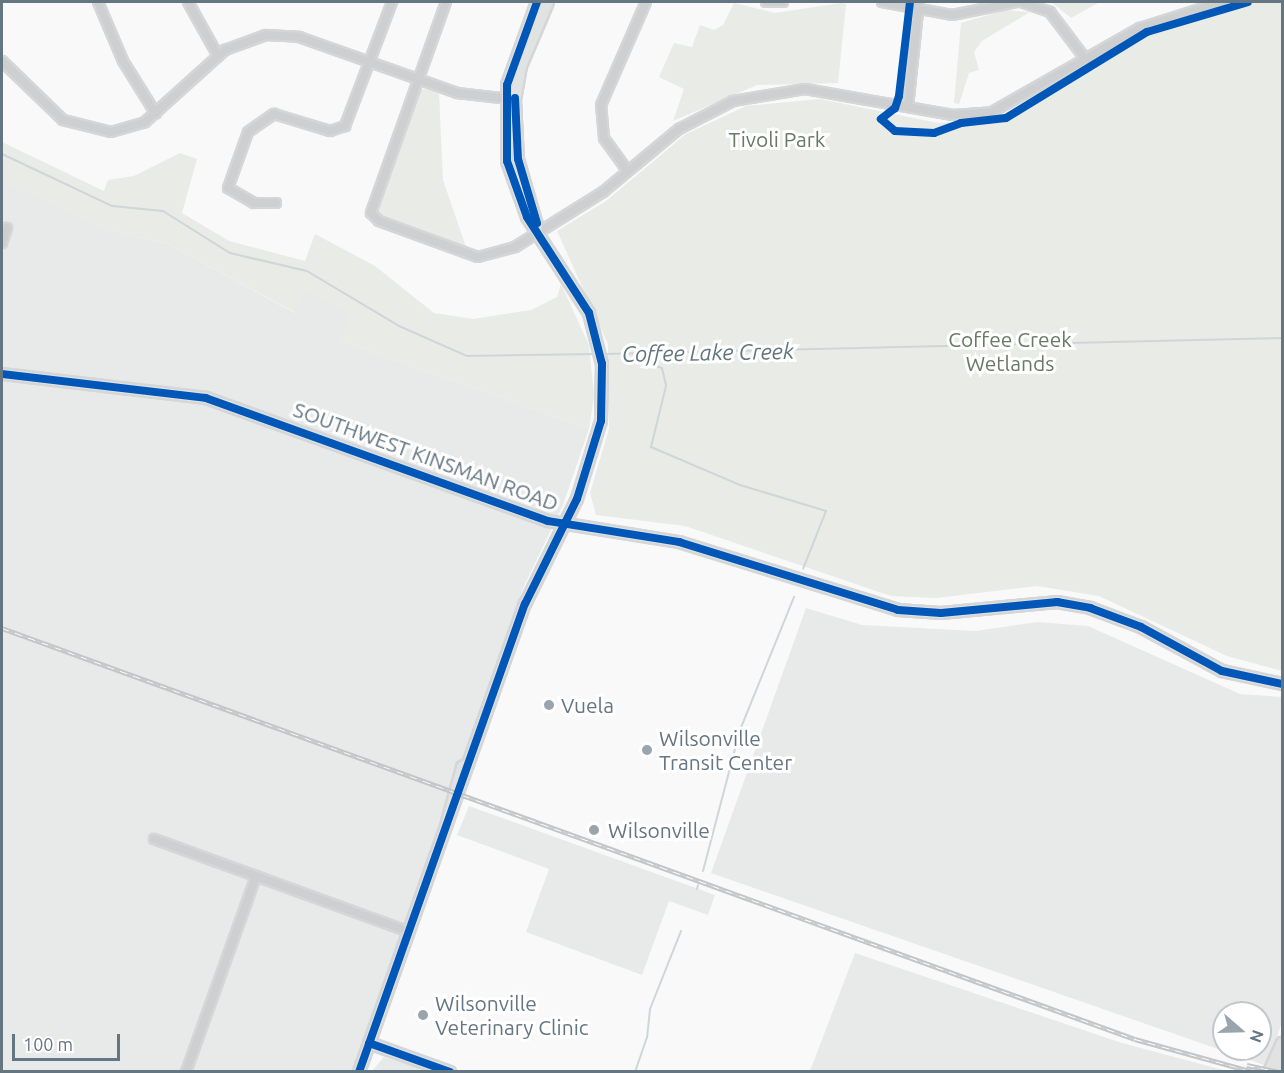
<!DOCTYPE html>
<html>
<head>
<meta charset="utf-8">
<style>
	body { margin:0 }
	#map { position:relative; width:1284px; height:1073px; overflow:hidden; background:#f9f9f9; font-family:Ubuntu,sans-serif }
	div>[style] { position:absolute }
	.built>* { inset:0; background:#e8e9e9 }
	.green>* { inset:0; background:#e8ebe6 }
	.stream>* { height:2px; margin:-1px; padding:0 1px; transform-origin:1px; border-radius:1px; background:#ced6d9 }
	.roads { filter:drop-shadow(2px 0 #d5d6d7) drop-shadow(-2px 0 #d5d6d7) drop-shadow(0 2px #d5d6d7) drop-shadow(0 -2px #d5d6d7) }
	.street>* { height:8px; margin:-4px; padding:0 4px; transform-origin:4px; border-radius:4px; background:#cecfd0 }
	.secondary>* { height:10px; margin:-5px; padding:0 5px; transform-origin:5px; border-radius:5px; background:#e1e2e2 }
	.rail>* { height:4.5px; margin-top:-2.25px; transform-origin:0; background:repeating-linear-gradient(90deg,#fff 0 7px,#c3c5c6 0 14px); box-sizing:border-box; border-block:2px solid #c3c5c6 }
	.cycleway>* { height:8px; margin:-4px; padding:0 4px; transform-origin:4px; border-radius:4px; background:#0057b8 }
	.dots>* { width:16px; height:16px; translate:-50% -50%; box-sizing:border-box; border:3px solid #fff; border-radius:50% }
	span { translate:-50% -50%; white-space:nowrap; text-align:center; line-height:1.15; -webkit-text-stroke:6px #fff; paint-order:stroke }
	.park-label { font-size:21px; color:#687a64 }
	.street-label { font-size:21px; color:#657683 }
	.poi-label { font-size:21px; color:#657683 }
	.left { translate:0 -50%; text-align:left }
	.water-label { font-size:22px; color:#60757c; font-style:italic }
	.frame { position:absolute; inset:0; border:3px solid #657683; pointer-events:none }
	.north { position:absolute; left:1212px; top:1001px; width:60px; height:60px; box-sizing:border-box; background:#fff; border:2px solid #c1c8cd; border-radius:50%; rotate:110deg; font-size:16px; font-weight:700; line-height:24px; text-align:center; color:#657683 }
	.north::after { content:''; display:block; margin:auto; width:21px; height:27px; background:#99a4ac; clip-path:polygon(50% 0,100% 100%,50% 72%,0 100%) }
	.scale { position:absolute; left:12px; top:1034px; width:108px; height:27px; box-sizing:border-box; border:3px solid #657683; border-top:0; padding-left:8px; font-size:18px; line-height:21px; white-space:nowrap; color:#657683; -webkit-text-stroke:4px #fff; paint-order:stroke }
</style>
</head>
<body>
<div id="map">
	<div class="built">
		<div style="clip-path:polygon(2px 180px,107px 230px,168px 244px,295px 313px,304px 290px,351px 312px,340px 341px,589px 429px,563px 505px,523px 588px,354px 1071px,2px 1071px)"></div>
		<div style="clip-path:polygon(evenodd,806px 608px,862px 625px,976px 631px,1037px 622px,1088px 626px,1240px 694px,1282px 697px,1282px 1022px,1267px 1066px,711px 873px,806px 608px,1224px 1013px,1260px 1013px,1260px 1049px,1224px 1049px,1224px 1013px)"></div>
		<div style="clip-path:polygon(469px 806px,715px 895px,708px 915px,669px 901px,642px 975px,526px 932px,549px 869px,457px 835px)"></div>
		<div style="clip-path:polygon(855px 953px,1122px 1043px,1227px 1071px,810px 1071px)"></div>
		<div style="clip-path:polygon(384px 1057px,426px 1071px,372px 1071px)"></div>
	</div>
	<div class="green">
		<div style="clip-path:polygon(1051px 2px,1094px 2px,1098px 3px,1071px 18px)"></div>
		<div style="clip-path:polygon(1256px 2px,1282px 2px,1282px 671px,1227px 656px,1099px 596px,1037px 586px,936px 598px,891px 596px,685px 526px,596px 515px,590px 493px,609px 429px,608px 344px,557px 231px,606px 201px,686px 134px,746px 106px,820px 99px,938px 123px,985px 121px,1020px 109px,1149px 34px)"></div>
		<div style="clip-path:polygon(841px 3px,846px 4px,838px 83px,757px 85px,673px 121px,684px 89px,659px 77px,674px 43px,692px 47px,700px 25px,714px 30px,723px 25px,734px 3px,775px 13px)"></div>
		<div style="clip-path:polygon(1005px 10px,1030px 12px,982px 41px,974px 52px,979px 70px,969px 73px,959px 104px,954px 103px,961px 23px)"></div>
		<div style="clip-path:polygon(426px 89px,439px 93px,443px 180px,467px 250px,383px 218px,377px 210px,419px 90px)"></div>
		<div style="clip-path:polygon(2px 142px,104px 191px,108px 180px,134px 176px,180px 153px,197px 159px,182px 213px,229px 241px,305px 261px,315px 234px,375px 266px,434px 313px,473px 319px,531px 310px,557px 297px,561px 284px,589px 345px,594px 396px,589px 429px,340px 341px,350px 312px,304px 291px,296px 313px,168px 244px,107px 230px,10px 186px,2px 180px)"></div>
	</div>
	<div class="stream">
		<div style="left:2px;top:154px;width:122px;rotate:25.3deg"></div>
		<div style="left:112px;top:206px;width:51px;rotate:5.6deg"></div>
		<div style="left:163px;top:211px;width:79px;rotate:32.1deg"></div>
		<div style="left:230px;top:253px;width:79px;rotate:13.2deg"></div>
		<div style="left:307px;top:271px;width:107px;rotate:30.9deg"></div>
		<div style="left:399px;top:326px;width:74px;rotate:23.8deg"></div>
		<div style="left:467px;top:356px;width:129px;rotate:-0.9deg"></div>
		<div style="left:605px;top:354px;width:677px;rotate:-1.35deg"></div>
		<div style="left:649px;top:355px;width:11px;rotate:68deg"></div>
		<div style="left:653px;top:365px;width:9px;rotate:18deg"></div>
		<div style="left:662px;top:368px;width:18px;rotate:77deg"></div>
		<div style="left:666px;top:386px;width:63px;rotate:103.8deg"></div>
		<div style="left:651px;top:447px;width:97px;rotate:23.1deg"></div>
		<div style="left:740px;top:485px;width:90px;rotate:16.8deg"></div>
		<div style="left:826px;top:511px;width:62px;rotate:111.6deg"></div>
		<div style="left:703px;top:871px;width:146px;rotate:-75.3deg"></div>
		<div style="left:740px;top:730px;width:144px;rotate:-67.9deg"></div>
		<div style="left:697px;top:889px;width:4px;rotate:-76deg"></div>
		<div style="left:635px;top:1072px;width:36px;rotate:-71deg"></div>
		<div style="left:647px;top:1038px;width:29px;rotate:-84deg"></div>
		<div style="left:650px;top:1009px;width:84px;rotate:-68.3deg"></div>
	</div>
	<div class="roads">
		<div class="street">
			<div style="left:98px;top:2px;width:64px;rotate:67deg"></div>
			<div style="left:123px;top:61px;width:62px;rotate:58.1deg"></div>
			<div style="left:188px;top:2px;width:62px;rotate:60.9deg"></div>
			<div style="left:446px;top:2px;width:224px;rotate:109.6deg"></div>
			<div style="left:371px;top:213px;width:11px;rotate:45deg"></div>
			<div style="left:379px;top:221px;width:105px;rotate:20deg"></div>
			<div style="left:478px;top:257px;width:38px;rotate:-15deg"></div>
			<div style="left:515px;top:247px;width:104px;rotate:-32deg"></div>
			<div style="left:603px;top:192px;width:99px;rotate:-39.7deg"></div>
			<div style="left:679px;top:129px;width:61px;rotate:-27.4deg"></div>
			<div style="left:733px;top:101px;width:73px;rotate:-9.5deg"></div>
			<div style="left:805px;top:89px;width:150px;rotate:10deg"></div>
			<div style="left:953px;top:115px;width:39px;rotate:-4deg"></div>
			<div style="left:992px;top:112px;width:170px;rotate:-29.6deg"></div>
			<div style="left:1140px;top:28px;width:86px;rotate:-17.6deg"></div>
			<div style="left:766px;top:2px;width:17px"></div>
			<div style="left:882px;top:2px;width:71px;rotate:10.5deg"></div>
			<div style="left:952px;top:15px;width:66px;rotate:-11.3deg"></div>
			<div style="left:1021px;top:2px;width:31px;rotate:19deg"></div>
			<div style="left:1050px;top:12px;width:56px;rotate:52.9deg"></div>
			<div style="left:2px;top:61px;width:85px;rotate:44deg"></div>
			<div style="left:63px;top:120px;width:49px;rotate:14deg"></div>
			<div style="left:111px;top:132px;width:35px;rotate:-16deg"></div>
			<div style="left:145px;top:122px;width:108px;rotate:-42deg"></div>
			<div style="left:225px;top:50px;width:44px;rotate:-20.1deg"></div>
			<div style="left:266px;top:35px;width:33px;rotate:3deg"></div>
			<div style="left:299px;top:37px;width:168px;rotate:19.5deg"></div>
			<div style="left:457px;top:93px;width:53px;rotate:6.5deg"></div>
			<div style="left:908px;top:107px;width:106px;rotate:-84deg"></div>
			<div style="left:627px;top:170px;width:39px;rotate:-126deg"></div>
			<div style="left:604px;top:138px;width:33px;rotate:-95deg"></div>
			<div style="left:601px;top:105px;width:112px;rotate:-66.4deg"></div>
			<div style="left:276px;top:203px;width:22px;rotate:180deg"></div>
			<div style="left:254px;top:203px;width:30px;rotate:-150deg"></div>
			<div style="left:228px;top:188px;width:59px;rotate:-70.3deg"></div>
			<div style="left:248px;top:132px;width:32px;rotate:-35deg"></div>
			<div style="left:274px;top:114px;width:59px;rotate:16.9deg"></div>
			<div style="left:330px;top:131px;width:16px;rotate:-18deg"></div>
			<div style="left:345px;top:126px;width:133px;rotate:-69.2deg"></div>
			<div style="left:2px;top:243px;width:16px;rotate:-72deg"></div>
			<div style="left:154px;top:839px;width:271px;rotate:20deg"></div>
			<div style="left:186px;top:1072px;width:208px;rotate:-70.3deg"></div>
		</div>
		<div class="secondary">
			<div style="left:537px;top:225px;width:69px;rotate:-106.1deg"></div>
			<div style="left:518px;top:159px;width:59px;rotate:-92.9deg"></div>
			<div style="left:515px;top:100px;width:35px;rotate:-80deg"></div>
			<div style="left:521px;top:66px;width:69px;rotate:-67.1deg"></div>
			<div style="left:2px;top:374px;width:205px;rotate:6.7deg"></div>
			<div style="left:206px;top:398px;width:363px;rotate:19.8deg"></div>
			<div style="left:548px;top:521px;width:133px;rotate:9.1deg"></div>
			<div style="left:679px;top:542px;width:229px;rotate:17.2deg"></div>
			<div style="left:898px;top:610px;width:43px;rotate:4deg"></div>
			<div style="left:941px;top:613px;width:117px;rotate:-5.4deg"></div>
			<div style="left:1057px;top:602px;width:34px;rotate:10deg"></div>
			<div style="left:1090px;top:608px;width:54px;rotate:20.4deg"></div>
			<div style="left:1141px;top:627px;width:92px;rotate:28.5deg"></div>
			<div style="left:1222px;top:671px;width:61px;rotate:12.2deg"></div>
			<div style="left:447px;top:822px;width:57px;rotate:-74.7deg"></div>
			<div style="left:462px;top:767px;width:7px;rotate:-27deg"></div>
			<div style="left:369px;top:1043px;width:86px;rotate:19.7deg"></div>
			<div style="left:359px;top:1072px;width:497px;rotate:-70.5deg"></div>
			<div style="left:525px;top:604px;width:117px;rotate:-63.7deg"></div>
			<div style="left:577px;top:499px;width:82px;rotate:-72.9deg"></div>
			<div style="left:601px;top:421px;width:57px;rotate:-89deg"></div>
			<div style="left:602px;top:364px;width:53px;rotate:-104.3deg"></div>
			<div style="left:589px;top:313px;width:114px;rotate:-122.9deg"></div>
			<div style="left:527px;top:217px;width:59px;rotate:-109.7deg"></div>
			<div style="left:507px;top:161px;width:76px;rotate:-90deg"></div>
			<div style="left:507px;top:85px;width:88px;rotate:-70.1deg"></div>
			<div style="left:1269px;top:1072px;width:32px;rotate:-66deg"></div>
			<div style="left:1278px;top:1072px;width:13px;rotate:-72deg"></div>
		</div>
	</div>
	<div class="rail">
		<div style="left:2px;top:628px;width:1205px;rotate:19.94deg"></div>
		<div style="left:1135px;top:1039px;width:123px;rotate:15.5deg"></div>
		<div style="left:1247px;top:1065px;width:33px;rotate:12deg"></div>
	</div>
	<div class="cycleway">
		<div style="left:910px;top:2px;width:95px;rotate:96.7deg"></div>
		<div style="left:899px;top:96px;width:13px;rotate:108deg"></div>
		<div style="left:895px;top:108px;width:18px;rotate:142deg"></div>
		<div style="left:881px;top:119px;width:18px;rotate:41deg"></div>
		<div style="left:895px;top:131px;width:39px;rotate:3deg"></div>
		<div style="left:934px;top:133px;width:29px;rotate:-20deg"></div>
		<div style="left:961px;top:123px;width:45px;rotate:-6.3deg"></div>
		<div style="left:1006px;top:118px;width:165px;rotate:-31.4deg"></div>
		<div style="left:1147px;top:32px;width:105px;rotate:-16.5deg"></div>
		<div style="left:515px;top:98px;width:61px;rotate:87.2deg"></div>
		<div style="left:518px;top:159px;width:67px;rotate:73.5deg"></div>
		<div style="left:2px;top:374px;width:205px;rotate:6.7deg"></div>
		<div style="left:206px;top:398px;width:363px;rotate:19.8deg"></div>
		<div style="left:548px;top:521px;width:133px;rotate:9.1deg"></div>
		<div style="left:679px;top:542px;width:229px;rotate:17.2deg"></div>
		<div style="left:898px;top:610px;width:43px;rotate:4deg"></div>
		<div style="left:941px;top:613px;width:117px;rotate:-5.4deg"></div>
		<div style="left:1057px;top:602px;width:34px;rotate:10deg"></div>
		<div style="left:1090px;top:608px;width:54px;rotate:20.4deg"></div>
		<div style="left:1141px;top:627px;width:92px;rotate:28.5deg"></div>
		<div style="left:1222px;top:671px;width:61px;rotate:12.2deg"></div>
		<div style="left:369px;top:1043px;width:86px;rotate:19.7deg"></div>
		<div style="left:359px;top:1072px;width:497px;rotate:-70.5deg"></div>
		<div style="left:525px;top:604px;width:117px;rotate:-63.7deg"></div>
		<div style="left:577px;top:499px;width:82px;rotate:-72.9deg"></div>
		<div style="left:601px;top:421px;width:57px;rotate:-89deg"></div>
		<div style="left:602px;top:364px;width:53px;rotate:-104.3deg"></div>
		<div style="left:589px;top:313px;width:114px;rotate:-122.9deg"></div>
		<div style="left:527px;top:217px;width:59px;rotate:-109.7deg"></div>
		<div style="left:507px;top:161px;width:76px;rotate:-90deg"></div>
		<div style="left:507px;top:85px;width:88px;rotate:-70.1deg"></div>
	</div>
	<div class="dots">
		<div style="left:549px;top:705px;background:#99a4ac"></div>
		<div style="left:647px;top:750px;background:#99a4ac"></div>
		<div style="left:594px;top:830px;background:#99a4ac"></div>
		<div style="left:423px;top:1015px;background:#99a4ac"></div>
	</div>
	<div class="park-label">
		<span style="left:777px;top:139px">Tivoli Park</span>
		<span style="left:1010px;top:351px">Coffee Creek<br>Wetlands</span>
	</div>
	<div class="street-label">
		<span style="left:426px;top:456px;rotate:20deg">SOUTHWEST KINSMAN ROAD</span>
	</div>
	<div class="poi-label">
		<span class="left" style="left:561px;top:705px">Vuela</span>
		<span class="left" style="left:659px;top:750px">Wilsonville<br>Transit Center</span>
		<span class="left" style="left:608px;top:830px">Wilsonville</span>
		<span class="left" style="left:435px;top:1015px">Wilsonville<br>Veterinary Clinic</span>
	</div>
	<div class="water-label">
		<span style="left:708px;top:352px;rotate:-1deg">Coffee Lake Creek</span>
	</div>
	<div class="frame"></div>
	<div class="north">N</div>
	<div class="scale">100 m</div>
</div>
</body>
</html>
